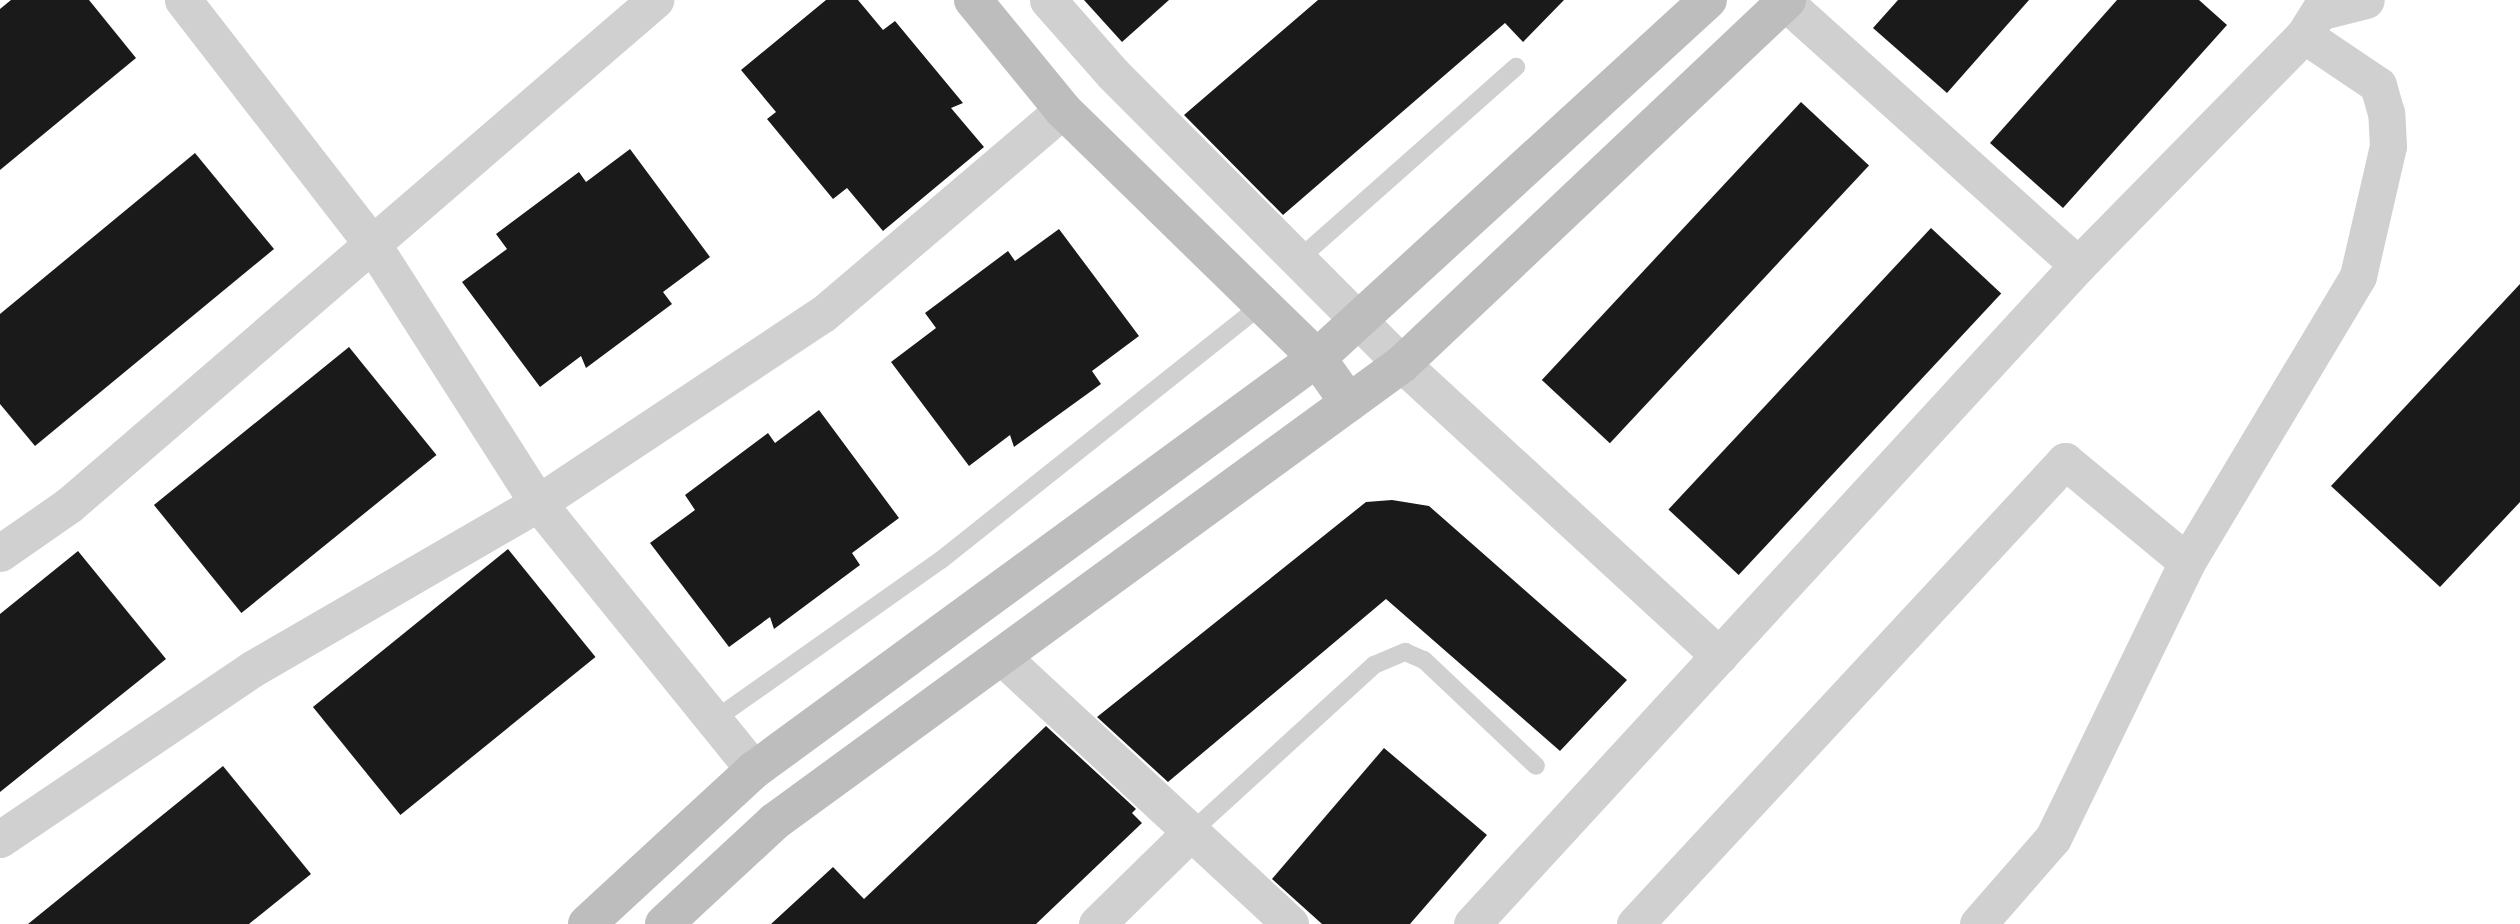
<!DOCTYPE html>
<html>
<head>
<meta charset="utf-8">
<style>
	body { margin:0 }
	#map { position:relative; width:2520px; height:924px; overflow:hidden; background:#fff; font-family:"Varela Round",sans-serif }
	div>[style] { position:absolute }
	.building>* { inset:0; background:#1a1a1a; transform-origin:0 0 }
	.lane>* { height:18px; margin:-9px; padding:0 9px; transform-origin:9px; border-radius:9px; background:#d0d0d0 }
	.street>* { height:37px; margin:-18.5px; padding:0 18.5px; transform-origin:18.5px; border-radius:18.5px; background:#d0d0d0 }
	.secondary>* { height:38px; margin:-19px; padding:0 19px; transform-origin:19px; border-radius:19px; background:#bdbdbd }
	span { translate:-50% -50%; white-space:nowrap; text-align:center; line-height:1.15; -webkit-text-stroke:7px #fff; paint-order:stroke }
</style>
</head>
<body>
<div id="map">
	<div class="building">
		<div style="clip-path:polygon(11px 0,89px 0,136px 58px,0 170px,0 9px)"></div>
		<div style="clip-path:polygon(826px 0,858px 0,883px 30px,895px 21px,963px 103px,951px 108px,984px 147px,883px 231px,847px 188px,833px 199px,767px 119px,776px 112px,741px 70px)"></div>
		<div style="clip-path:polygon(1084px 0,1169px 0,1122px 42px)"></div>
		<div style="clip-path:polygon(1318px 0,1564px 0,1523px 42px,1505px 23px,1283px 215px,1184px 115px)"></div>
		<div style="clip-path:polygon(1898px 0,2029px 0,1947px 93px,1873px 28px)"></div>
		<div style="clip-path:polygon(2117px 0,2199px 0,2227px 25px,2063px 208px,1990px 143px)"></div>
		<div style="left:1801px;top:102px;width:93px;height:380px;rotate:43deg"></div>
		<div style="clip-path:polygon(630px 149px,710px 257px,663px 292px,672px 304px,586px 368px,581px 356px,540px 387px,462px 282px,507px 249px,496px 234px,579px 172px,586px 182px)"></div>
		<div style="clip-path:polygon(195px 153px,274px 249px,35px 446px,0 404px,0 314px)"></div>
		<div style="left:1931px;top:228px;width:96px;height:385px;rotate:43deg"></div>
		<div style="clip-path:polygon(1059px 229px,1139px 336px,1092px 371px,1101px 384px,1014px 447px,1010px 435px,969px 466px,891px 362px,936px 328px,925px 313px,1008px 251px,1015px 261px)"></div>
		<div style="clip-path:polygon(2520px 284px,2520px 502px,2440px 587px,2331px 486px)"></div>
		<div style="left:349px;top:347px;width:139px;height:251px;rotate:51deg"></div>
		<div style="clip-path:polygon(819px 410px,899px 518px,852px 553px,860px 565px,774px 629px,770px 617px,729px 647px,650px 543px,695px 510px,685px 495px,768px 433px,775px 443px)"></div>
		<div style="clip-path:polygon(1392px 500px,1429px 506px,1627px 680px,1560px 751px,1386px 599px,1168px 782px,1097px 717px,1366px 502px)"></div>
		<div style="left:508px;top:549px;width:139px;height:251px;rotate:51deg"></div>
		<div style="clip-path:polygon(78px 551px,166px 659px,0 792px,0 614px)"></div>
		<div style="clip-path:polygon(1046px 726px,1136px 809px,1132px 813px,1142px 823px,1036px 924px,771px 924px,833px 867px,864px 899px)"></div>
		<div style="clip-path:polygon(1384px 748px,1487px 835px,1410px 924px,1322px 924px,1272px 879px)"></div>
		<div style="clip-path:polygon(223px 766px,311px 874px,249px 924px,28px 924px)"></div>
	</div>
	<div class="lane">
		<div style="left:1299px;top:259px;width:290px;rotate:-41.5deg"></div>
		<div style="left:714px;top:720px;width:278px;rotate:-35.2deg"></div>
		<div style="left:941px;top:560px;width:410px;rotate:-38.5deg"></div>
		<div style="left:1189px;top:834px;width:251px;rotate:-42.4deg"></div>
		<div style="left:1374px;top:665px;width:34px;rotate:-23deg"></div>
		<div style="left:1405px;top:652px;width:21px;rotate:23deg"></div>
		<div style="left:1424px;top:660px;width:154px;rotate:43.4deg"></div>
	</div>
	<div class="street">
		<div style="left:183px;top:0;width:306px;rotate:52.2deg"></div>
		<div style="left:371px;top:242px;width:310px;rotate:57.4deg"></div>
		<div style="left:538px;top:503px;width:343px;rotate:51deg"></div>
		<div style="left:1048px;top:0;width:98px;rotate:48.7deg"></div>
		<div style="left:1113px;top:74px;width:409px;rotate:45.1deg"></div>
		<div style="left:1402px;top:364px;width:431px;rotate:42.6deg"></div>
		<div style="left:2322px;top:11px;width:45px;rotate:-14deg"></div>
		<div style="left:2078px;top:265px;width:322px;rotate:-45.5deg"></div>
		<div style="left:2304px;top:35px;width:41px;rotate:-57.8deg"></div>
		<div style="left:0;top:553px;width:84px;rotate:-34.8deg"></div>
		<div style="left:69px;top:505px;width:774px;rotate:-40.75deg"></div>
		<div style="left:1001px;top:656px;width:394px;rotate:42.8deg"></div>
		<div style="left:0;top:839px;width:304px;rotate:-34deg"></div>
		<div style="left:252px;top:669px;width:331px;rotate:-30.1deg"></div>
		<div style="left:538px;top:503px;width:342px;rotate:-33.6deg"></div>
		<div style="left:823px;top:314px;width:315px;rotate:-40.4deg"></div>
		<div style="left:1097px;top:924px;width:129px;rotate:-44.4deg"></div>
		<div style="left:1472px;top:924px;width:895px;rotate:-47.4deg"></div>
		<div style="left:2078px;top:265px;width:397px;rotate:-138.1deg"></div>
		<div style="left:1635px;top:924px;width:632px;rotate:-47.12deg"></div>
		<div style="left:2065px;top:461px;width:158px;rotate:39.6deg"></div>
		<div style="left:1978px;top:924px;width:114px;rotate:-48.9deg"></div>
		<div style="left:2053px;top:838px;width:307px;rotate:-64.1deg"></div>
		<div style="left:2187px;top:562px;width:333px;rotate:-59.1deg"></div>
		<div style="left:2358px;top:276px;width:133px;rotate:-77deg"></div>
		<div style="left:2388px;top:146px;width:33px;rotate:-93deg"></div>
		<div style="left:2386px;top:113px;width:29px;rotate:-106deg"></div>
		<div style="left:2378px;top:85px;width:89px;rotate:-146deg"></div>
	</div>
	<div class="secondary">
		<div style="left:973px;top:0;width:142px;rotate:50.7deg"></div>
		<div style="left:1063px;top:110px;width:355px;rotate:44.3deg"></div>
		<div style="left:1317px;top:358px;width:55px;rotate:54.6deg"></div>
		<div style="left:587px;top:924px;width:227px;rotate:-42.7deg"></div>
		<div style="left:754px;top:770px;width:698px;rotate:-36.2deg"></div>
		<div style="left:1317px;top:358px;width:530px;rotate:-42.48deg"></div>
		<div style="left:664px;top:924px;width:150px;rotate:-42.8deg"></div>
		<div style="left:774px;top:822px;width:777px;rotate:-36.1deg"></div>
		<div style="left:1402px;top:364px;width:530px;rotate:-43.39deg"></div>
	</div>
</div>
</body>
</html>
